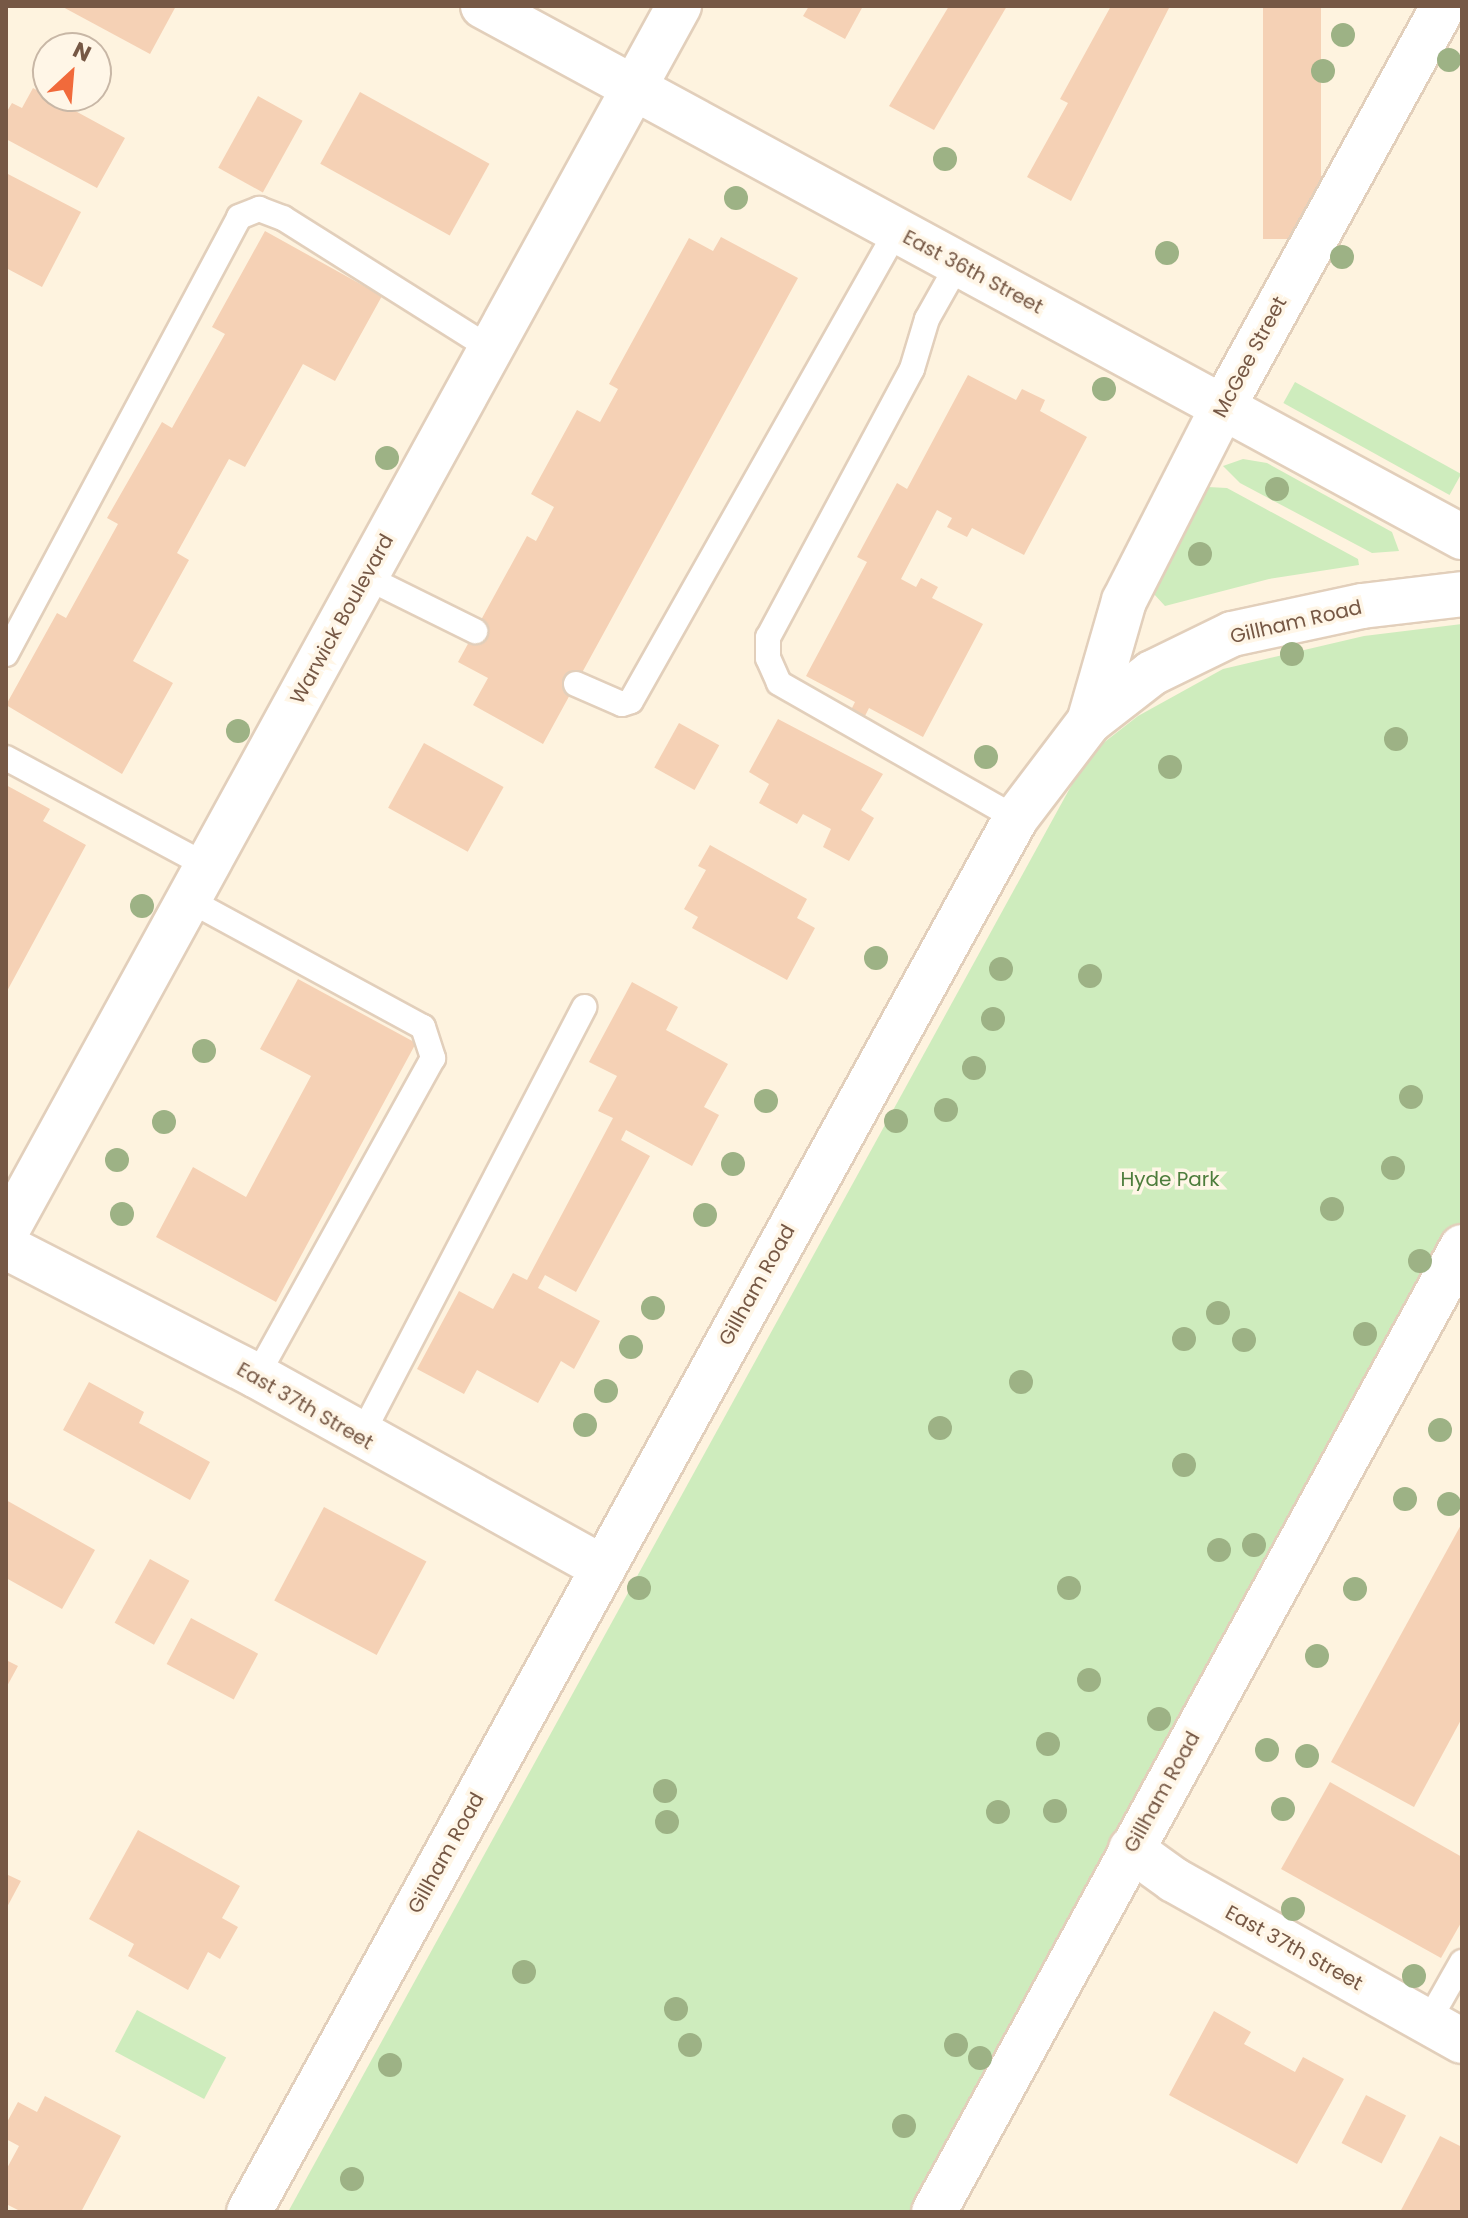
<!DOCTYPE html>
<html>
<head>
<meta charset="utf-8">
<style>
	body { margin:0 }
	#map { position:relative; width:1468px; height:2218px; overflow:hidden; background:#fef3df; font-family:Poppins,sans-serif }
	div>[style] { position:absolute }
	.green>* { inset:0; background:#ceecbd; transform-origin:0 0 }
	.building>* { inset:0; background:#f5d1b5; transform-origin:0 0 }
	.roads { filter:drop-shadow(2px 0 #e2cfbb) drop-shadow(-2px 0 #e2cfbb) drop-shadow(0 2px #e2cfbb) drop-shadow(0 -2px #e2cfbb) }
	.service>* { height:24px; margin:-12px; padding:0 12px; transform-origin:12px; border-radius:12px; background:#fff }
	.minor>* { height:44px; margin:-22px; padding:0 22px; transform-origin:22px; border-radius:22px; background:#fff }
	.secondary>* { height:44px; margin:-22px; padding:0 22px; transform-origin:22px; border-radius:22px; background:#fff }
	.trees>* { width:24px; height:24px; margin:-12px; border-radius:50%; background:#9db285 }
	span { translate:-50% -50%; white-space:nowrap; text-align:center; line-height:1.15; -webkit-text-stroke:7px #fff6e7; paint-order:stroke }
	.street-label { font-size:20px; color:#765845 }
	.park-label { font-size:20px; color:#4d7d3c }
	.frame { position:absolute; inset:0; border:8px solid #765845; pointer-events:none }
	.north { position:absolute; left:32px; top:32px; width:80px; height:80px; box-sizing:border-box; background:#fff6e7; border:2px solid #c8b7a6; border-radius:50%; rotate:26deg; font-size:22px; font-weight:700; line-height:32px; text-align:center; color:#765845 }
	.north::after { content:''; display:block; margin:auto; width:28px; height:36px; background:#f16a3b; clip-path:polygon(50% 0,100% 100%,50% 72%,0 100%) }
</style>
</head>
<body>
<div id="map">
	<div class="green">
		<div style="left:1295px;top:382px;width:190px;height:24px;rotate:29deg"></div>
		<div style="clip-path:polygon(1243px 459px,1267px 463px,1392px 532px,1399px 551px,1372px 553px,1240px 483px,1223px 466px)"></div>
		<div style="clip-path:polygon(1208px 487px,1227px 488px,1358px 559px,1359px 565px,1269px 579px,1165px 606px,1153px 593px,1155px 584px)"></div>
		<div style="clip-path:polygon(1462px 624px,1462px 1226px,920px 2212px,288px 2212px,1076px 777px,1102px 744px,1138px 716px,1223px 669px,1364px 636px)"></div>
		<div style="left:137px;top:2010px;width:101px;height:47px;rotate:28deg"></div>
	</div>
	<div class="building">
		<div style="clip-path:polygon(61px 6px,176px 6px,150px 54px)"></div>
		<div style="clip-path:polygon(809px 6px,863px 6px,845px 39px,803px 16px)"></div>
		<div style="clip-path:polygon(949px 6px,1007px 6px,934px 130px,889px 106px)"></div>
		<div style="clip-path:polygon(1111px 6px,1170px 6px,1071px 201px,1027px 177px,1068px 103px,1060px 99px)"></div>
		<div style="left:1263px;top:6px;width:58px;height:233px"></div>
		<div style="clip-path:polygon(33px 88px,125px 138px,97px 188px,6px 139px,6px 113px,12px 103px,22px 108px)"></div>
		<div style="left:360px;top:92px;width:148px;height:82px;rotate:29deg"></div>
		<div style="left:258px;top:96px;width:51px;height:82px;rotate:29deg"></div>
		<div style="clip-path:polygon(6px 173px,81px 212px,42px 287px,6px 268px)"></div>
		<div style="clip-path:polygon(265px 231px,382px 296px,335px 381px,303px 364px,245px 467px,229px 459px,177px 553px,189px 560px,133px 661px,173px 683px,122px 774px,6px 705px,57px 613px,66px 618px,118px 524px,107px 518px,162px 422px,172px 428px,225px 334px,212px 327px)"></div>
		<div style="clip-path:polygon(721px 237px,798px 278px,543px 744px,473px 705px,488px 678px,458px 662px,527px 536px,536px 541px,554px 507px,531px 494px,577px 410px,600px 422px,618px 389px,609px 384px,689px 238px,713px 251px)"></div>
		<div style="clip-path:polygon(968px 375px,1016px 400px,1022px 389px,1045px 400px,1040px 411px,1087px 437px,1024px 555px,972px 528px,967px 537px,947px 527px,952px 518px,937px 510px,901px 579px,916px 587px,921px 578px,938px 587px,932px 598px,983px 624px,923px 737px,869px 708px,865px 716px,851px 710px,855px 702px,806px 676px,867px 562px,857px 557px,897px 483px,907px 489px)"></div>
		<div style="clip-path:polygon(778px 719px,883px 774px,861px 810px,874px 818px,849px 861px,823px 847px,831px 829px,803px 814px,797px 824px,759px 803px,769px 784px,749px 772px)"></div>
		<div style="left:679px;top:723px;width:46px;height:51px;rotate:29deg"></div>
		<div style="left:424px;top:743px;width:91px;height:74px;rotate:29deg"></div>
		<div style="clip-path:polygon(6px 785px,50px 809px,43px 821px,86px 845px,6px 993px)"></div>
		<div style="clip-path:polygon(710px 845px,807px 899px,797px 918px,815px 928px,787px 980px,692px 928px,698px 917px,684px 909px,706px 870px,698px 866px)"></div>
		<div style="clip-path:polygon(298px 979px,416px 1043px,276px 1302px,156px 1237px,193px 1167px,246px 1197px,311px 1076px,260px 1049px)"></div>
		<div style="clip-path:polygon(632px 982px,678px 1007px,666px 1030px,728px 1064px,704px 1107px,719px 1115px,692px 1166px,626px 1130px,621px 1140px,650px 1156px,576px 1292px,545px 1275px,538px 1288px,600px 1321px,574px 1369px,561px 1361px,538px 1403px,477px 1370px,464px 1394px,417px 1369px,459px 1291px,493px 1309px,513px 1273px,527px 1280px,613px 1118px,598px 1111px,617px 1076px,589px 1062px)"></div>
		<div style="clip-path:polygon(89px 1382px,144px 1412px,139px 1423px,210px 1462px,190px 1500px,63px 1430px)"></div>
		<div style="clip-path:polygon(6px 1500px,95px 1550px,62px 1609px,6px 1578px)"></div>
		<div style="left:324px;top:1507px;width:116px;height:106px;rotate:28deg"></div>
		<div style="clip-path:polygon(1462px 1523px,1462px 1718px,1414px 1807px,1331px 1762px)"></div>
		<div style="left:150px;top:1559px;width:45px;height:73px;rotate:29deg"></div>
		<div style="left:191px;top:1618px;width:76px;height:52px;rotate:28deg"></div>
		<div style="clip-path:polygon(6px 1660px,18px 1666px,6px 1688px)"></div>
		<div style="clip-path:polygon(1330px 1782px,1462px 1857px,1462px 1921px,1441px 1958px,1281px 1869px)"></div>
		<div style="clip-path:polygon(138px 1830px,240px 1886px,222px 1918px,238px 1927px,220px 1959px,208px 1952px,188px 1990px,128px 1956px,134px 1944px,89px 1919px)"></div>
		<div style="clip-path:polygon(6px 1874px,21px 1881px,6px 1909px)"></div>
		<div style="clip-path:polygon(1214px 2011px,1251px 2032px,1244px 2044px,1295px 2072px,1303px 2057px,1344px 2079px,1297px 2164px,1169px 2095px)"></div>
		<div style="left:1366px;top:2095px;width:45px;height:54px;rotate:27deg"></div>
		<div style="clip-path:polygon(45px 2096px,121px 2136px,81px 2212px,22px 2212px,6px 2204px,6px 2170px,19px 2146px,6px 2139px,6px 2124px,18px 2102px,37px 2112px)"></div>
		<div style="clip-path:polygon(1440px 2136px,1462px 2147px,1462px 2212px,1400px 2212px)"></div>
	</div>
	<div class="roads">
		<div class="service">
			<div style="left:958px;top:264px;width:63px;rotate:119.4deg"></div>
			<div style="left:927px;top:319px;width:52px;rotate:106.7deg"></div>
			<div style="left:912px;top:369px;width:304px;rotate:118.2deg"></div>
			<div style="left:768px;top:637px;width:21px;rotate:90deg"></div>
			<div style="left:768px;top:658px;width:27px;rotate:66deg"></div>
			<div style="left:779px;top:683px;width:273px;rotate:29.7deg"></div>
			<div style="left:366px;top:577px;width:122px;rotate:26.4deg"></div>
			<div style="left:6px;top:654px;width:495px;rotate:-61.9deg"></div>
			<div style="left:239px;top:217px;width:22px;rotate:-22deg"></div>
			<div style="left:259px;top:209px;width:26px;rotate:21deg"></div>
			<div style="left:283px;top:218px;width:246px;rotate:32.2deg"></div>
			<div style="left:576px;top:684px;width:50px;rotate:23.5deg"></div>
			<div style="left:622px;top:704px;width:9px;rotate:-18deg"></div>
			<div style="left:631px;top:701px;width:541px;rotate:-60.54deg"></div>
			<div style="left:6px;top:758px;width:228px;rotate:28.2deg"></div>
			<div style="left:189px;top:900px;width:266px;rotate:28.5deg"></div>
			<div style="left:423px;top:1027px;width:33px;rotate:72deg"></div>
			<div style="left:433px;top:1058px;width:363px;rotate:119deg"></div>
			<div style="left:360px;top:1438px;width:486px;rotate:-62.5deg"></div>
			<div style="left:1428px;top:2022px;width:69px;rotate:-60.5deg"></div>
		</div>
		<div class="minor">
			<div style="left:483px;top:6px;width:1114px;rotate:28.47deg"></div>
			<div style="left:1089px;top:722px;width:126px;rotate:-73.9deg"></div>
			<div style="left:1124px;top:601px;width:218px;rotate:-63deg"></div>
			<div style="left:1223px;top:407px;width:457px;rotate:-61.2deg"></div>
			<div style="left:6px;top:1232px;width:1399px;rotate:-61.24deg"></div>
			<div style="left:6px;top:1247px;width:282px;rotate:27.2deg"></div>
			<div style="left:257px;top:1376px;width:396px;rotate:29deg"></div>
			<div style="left:1131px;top:1849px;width:53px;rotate:35.8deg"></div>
			<div style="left:1174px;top:1880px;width:330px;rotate:29.2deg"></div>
		</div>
		<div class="secondary">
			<div style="left:249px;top:2212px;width:1591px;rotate:-61.18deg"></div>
			<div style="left:1016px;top:818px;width:121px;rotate:-52.8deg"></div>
			<div style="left:1089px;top:722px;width:80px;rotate:-37.9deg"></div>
			<div style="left:1152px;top:673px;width:89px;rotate:-26deg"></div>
			<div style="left:1232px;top:634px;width:133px;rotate:-12.2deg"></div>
			<div style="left:1362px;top:606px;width:101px;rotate:-6.8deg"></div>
			<div style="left:934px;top:2212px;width:1100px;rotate:-61.31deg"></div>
		</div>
	</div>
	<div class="trees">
		<div style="left:1343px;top:35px"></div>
		<div style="left:1449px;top:60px"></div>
		<div style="left:1323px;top:71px"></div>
		<div style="left:945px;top:159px"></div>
		<div style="left:736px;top:198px"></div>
		<div style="left:1167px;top:253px"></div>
		<div style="left:1342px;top:257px"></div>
		<div style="left:1104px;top:389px"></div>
		<div style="left:387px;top:458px"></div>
		<div style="left:1277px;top:489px"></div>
		<div style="left:1200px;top:554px"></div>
		<div style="left:1292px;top:654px"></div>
		<div style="left:238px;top:731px"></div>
		<div style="left:1396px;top:739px"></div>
		<div style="left:986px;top:757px"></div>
		<div style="left:1170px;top:767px"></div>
		<div style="left:142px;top:906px"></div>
		<div style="left:876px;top:958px"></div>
		<div style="left:1001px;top:969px"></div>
		<div style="left:1090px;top:976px"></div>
		<div style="left:993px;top:1019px"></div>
		<div style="left:204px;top:1051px"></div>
		<div style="left:974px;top:1068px"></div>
		<div style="left:1411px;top:1097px"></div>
		<div style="left:766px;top:1101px"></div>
		<div style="left:946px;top:1110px"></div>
		<div style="left:896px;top:1121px"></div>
		<div style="left:164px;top:1122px"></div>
		<div style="left:117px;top:1160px"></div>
		<div style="left:733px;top:1164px"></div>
		<div style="left:1393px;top:1168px"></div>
		<div style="left:1332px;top:1209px"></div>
		<div style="left:122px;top:1214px"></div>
		<div style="left:705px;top:1215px"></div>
		<div style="left:1420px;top:1261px"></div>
		<div style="left:653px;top:1308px"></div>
		<div style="left:1218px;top:1313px"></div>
		<div style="left:1365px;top:1334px"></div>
		<div style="left:1184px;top:1339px"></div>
		<div style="left:1244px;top:1340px"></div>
		<div style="left:631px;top:1347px"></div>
		<div style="left:1021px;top:1382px"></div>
		<div style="left:606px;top:1391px"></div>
		<div style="left:585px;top:1425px"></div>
		<div style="left:940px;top:1428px"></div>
		<div style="left:1440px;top:1430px"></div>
		<div style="left:1184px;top:1465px"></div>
		<div style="left:1405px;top:1499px"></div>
		<div style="left:1449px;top:1504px"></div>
		<div style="left:1254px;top:1545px"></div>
		<div style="left:1219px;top:1550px"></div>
		<div style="left:639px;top:1588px"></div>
		<div style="left:1069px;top:1588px"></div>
		<div style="left:1355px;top:1589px"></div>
		<div style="left:1317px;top:1656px"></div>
		<div style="left:1089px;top:1680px"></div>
		<div style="left:1159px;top:1719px"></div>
		<div style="left:1048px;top:1744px"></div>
		<div style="left:1267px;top:1750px"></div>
		<div style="left:1307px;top:1756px"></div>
		<div style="left:665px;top:1791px"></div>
		<div style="left:1283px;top:1809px"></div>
		<div style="left:1055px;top:1811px"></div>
		<div style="left:998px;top:1812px"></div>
		<div style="left:667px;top:1822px"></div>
		<div style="left:1293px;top:1909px"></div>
		<div style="left:524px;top:1972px"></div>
		<div style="left:1414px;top:1976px"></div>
		<div style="left:676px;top:2009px"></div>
		<div style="left:690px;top:2045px"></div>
		<div style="left:956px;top:2045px"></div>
		<div style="left:980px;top:2058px"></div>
		<div style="left:390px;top:2065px"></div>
		<div style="left:904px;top:2126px"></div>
		<div style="left:352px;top:2179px"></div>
	</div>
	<div class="street-label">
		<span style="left:973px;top:272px;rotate:28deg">East 36th Street</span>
		<span style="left:1250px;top:357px;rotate:-62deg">McGee Street</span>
		<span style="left:342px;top:619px;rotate:-61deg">Warwick Boulevard</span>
		<span style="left:1296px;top:622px;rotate:-13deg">Gillham Road</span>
		<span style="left:757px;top:1285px;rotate:-61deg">Gillham Road</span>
		<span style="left:305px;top:1406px;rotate:30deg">East 37th Street</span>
		<span style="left:1162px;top:1792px;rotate:-61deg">Gillham Road</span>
		<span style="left:446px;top:1853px;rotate:-61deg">Gillham Road</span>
		<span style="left:1294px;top:1948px;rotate:29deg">East 37th Street</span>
	</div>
	<div class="park-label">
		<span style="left:1170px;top:1179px">Hyde Park</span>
	</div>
	<div class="frame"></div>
	<div class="north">N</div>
</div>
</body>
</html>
